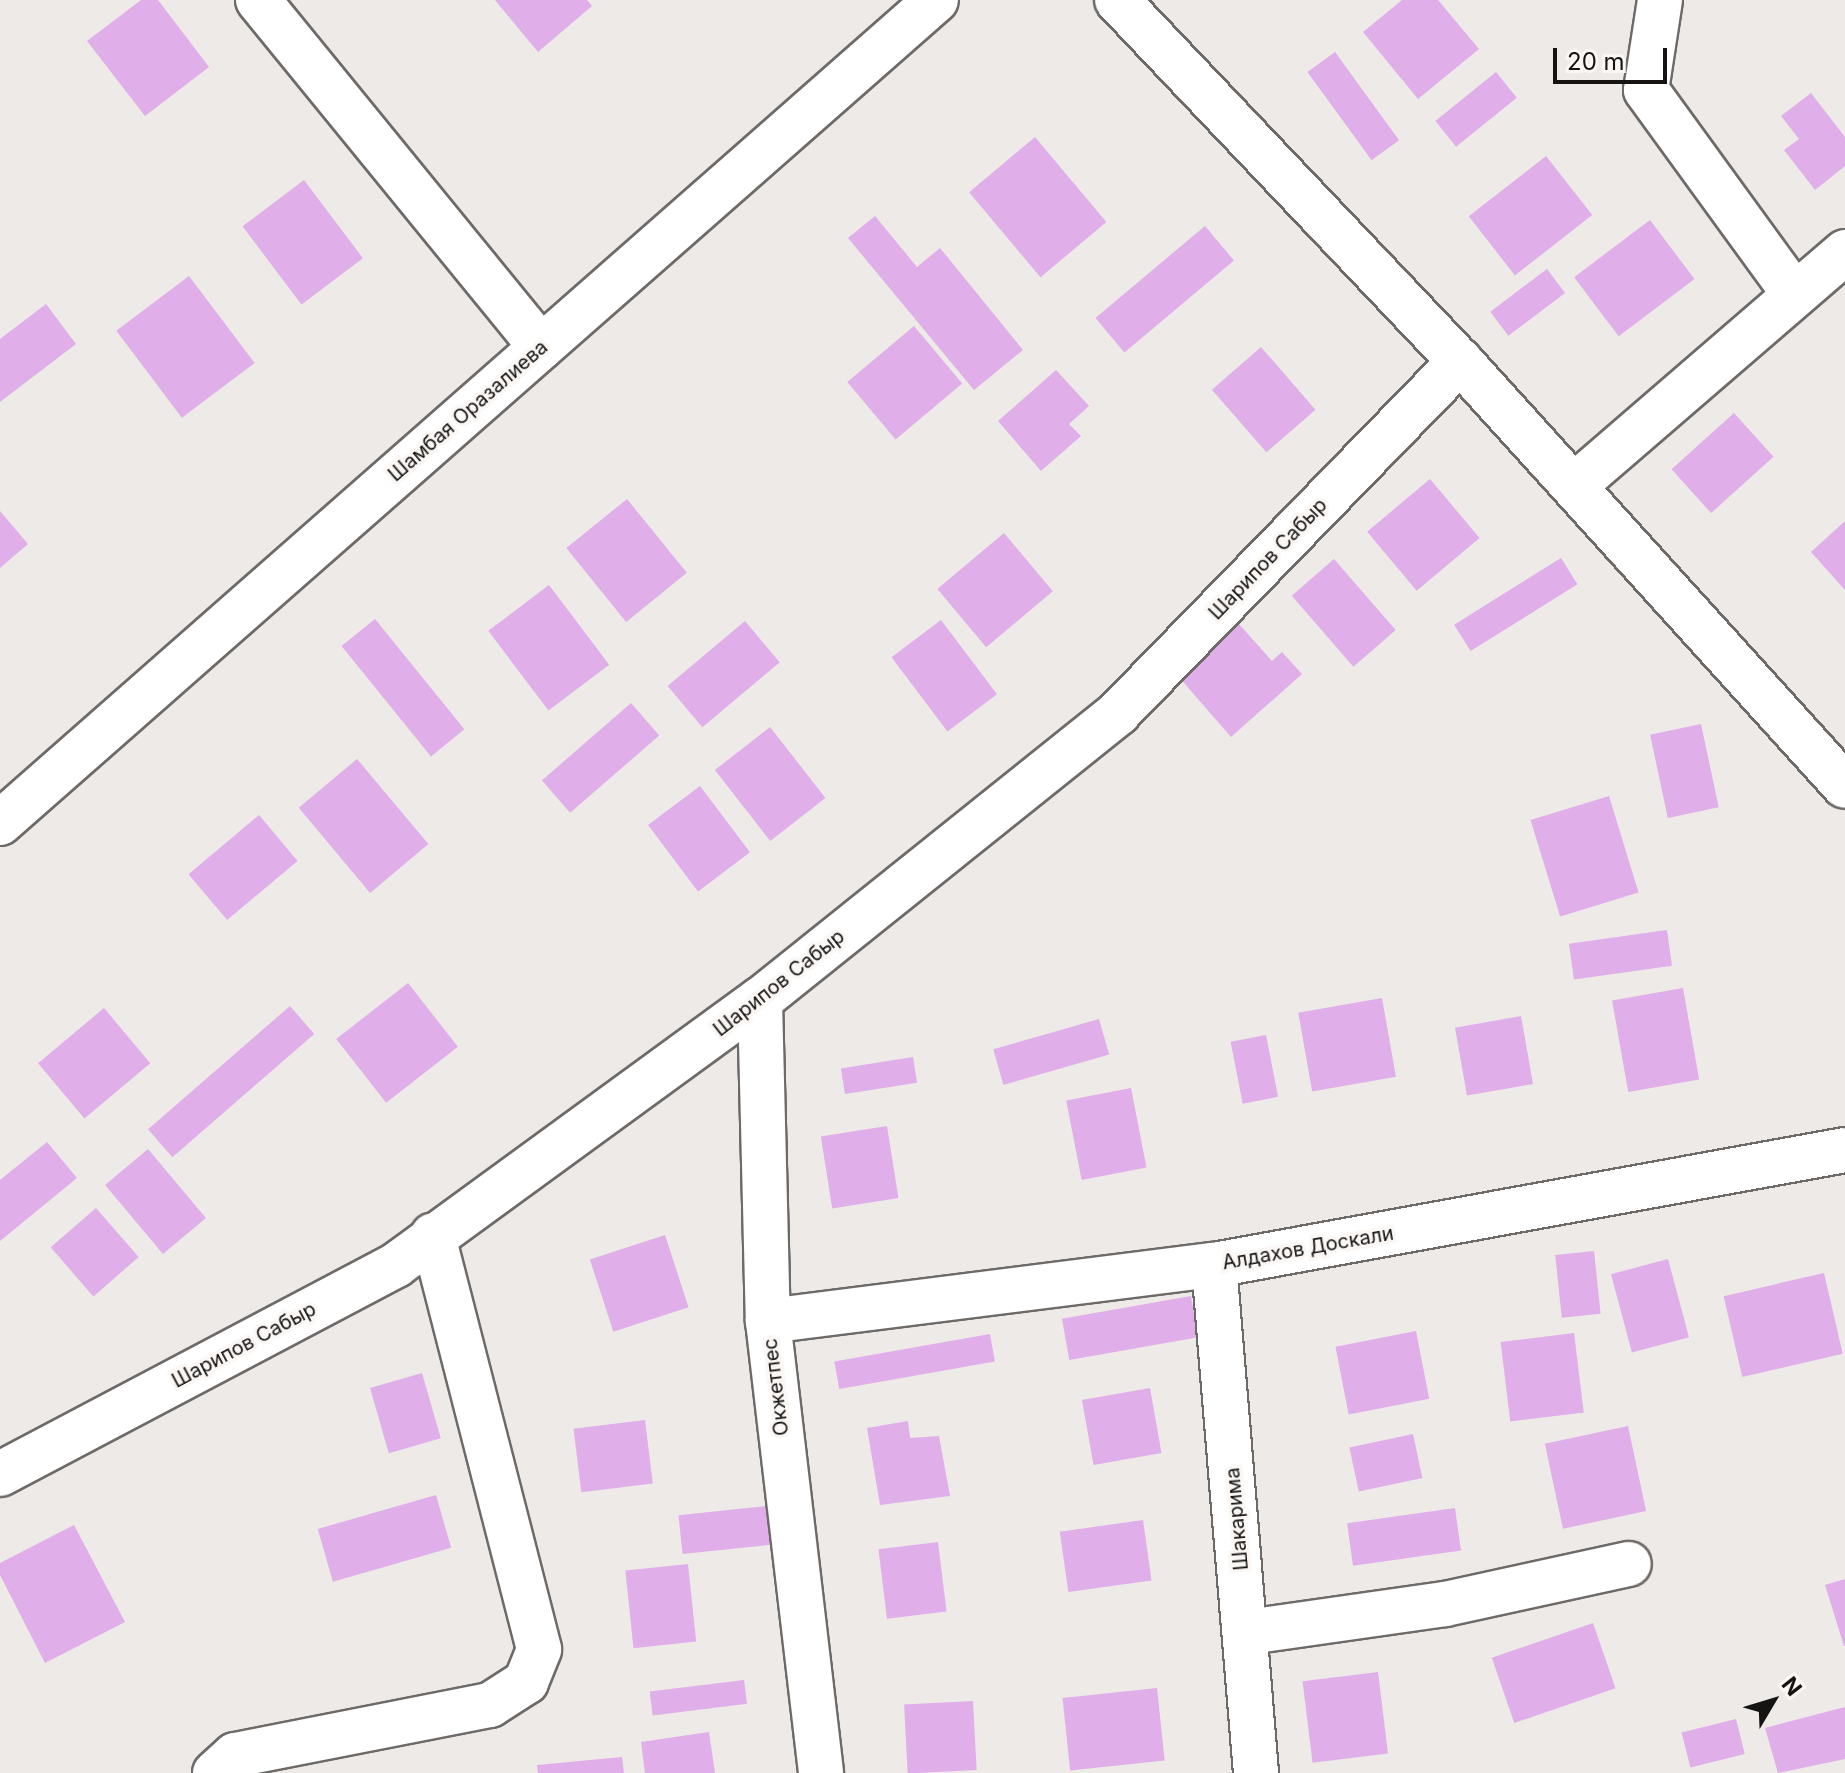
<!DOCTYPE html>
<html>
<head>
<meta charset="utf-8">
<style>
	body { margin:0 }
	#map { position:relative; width:1845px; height:1773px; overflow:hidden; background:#edeae8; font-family:Inter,sans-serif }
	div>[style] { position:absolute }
	.building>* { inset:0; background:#e0aee8; transform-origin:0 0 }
	.roads { filter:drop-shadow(2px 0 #6d6a68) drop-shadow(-2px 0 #6d6a68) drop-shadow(0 2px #6d6a68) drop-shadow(0 -2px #6d6a68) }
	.minor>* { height:44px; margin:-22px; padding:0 22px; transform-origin:22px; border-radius:22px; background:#fff }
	span { translate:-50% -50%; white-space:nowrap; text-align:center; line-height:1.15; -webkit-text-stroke:7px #faf7f5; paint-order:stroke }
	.street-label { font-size:20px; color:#151413 }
	.north { position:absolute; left:1733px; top:1661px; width:80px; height:80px; -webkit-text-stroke:6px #faf7f5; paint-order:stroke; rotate:52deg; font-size:22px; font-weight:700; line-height:32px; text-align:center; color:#151413 }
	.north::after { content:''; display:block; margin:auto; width:28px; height:36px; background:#151413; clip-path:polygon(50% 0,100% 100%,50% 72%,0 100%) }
	.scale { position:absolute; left:1553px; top:48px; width:114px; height:36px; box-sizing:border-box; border:4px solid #151413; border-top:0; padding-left:10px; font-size:24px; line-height:28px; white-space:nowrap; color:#151413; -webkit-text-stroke:6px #faf7f5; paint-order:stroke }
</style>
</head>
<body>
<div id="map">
	<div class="building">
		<div style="clip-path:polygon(141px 0,158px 0,209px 67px,145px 116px,87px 41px)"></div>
		<div style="clip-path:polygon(495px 0,587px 0,592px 6px,538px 52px)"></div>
		<div style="clip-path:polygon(1402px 0,1438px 0,1479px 49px,1418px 99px,1363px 32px)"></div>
		<div style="left:1335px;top:52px;width:109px;height:34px;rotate:54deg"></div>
		<div style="left:1496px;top:72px;width:33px;height:78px;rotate:51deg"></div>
		<div style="clip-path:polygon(1811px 93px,1845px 137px,1845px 166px,1815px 190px,1784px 150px,1799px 139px,1781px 116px)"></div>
		<div style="left:1035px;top:137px;width:111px;height:86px;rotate:50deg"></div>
		<div style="left:1546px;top:156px;width:75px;height:98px;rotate:52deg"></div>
		<div style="left:304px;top:180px;width:98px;height:77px;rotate:53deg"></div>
		<div style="clip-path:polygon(875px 216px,917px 267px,940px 248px,1023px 350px,974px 390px,848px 238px)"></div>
		<div style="left:1650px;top:220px;width:74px;height:95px;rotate:53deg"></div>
		<div style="left:1205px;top:226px;width:45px;height:143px;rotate:50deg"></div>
		<div style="left:1547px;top:269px;width:30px;height:71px;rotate:53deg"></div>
		<div style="left:189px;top:276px;width:109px;height:91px;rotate:53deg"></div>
		<div style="clip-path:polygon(46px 304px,76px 344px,0 402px,0 339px)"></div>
		<div style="left:914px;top:326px;width:75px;height:87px;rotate:50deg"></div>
		<div style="left:1261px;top:347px;width:83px;height:65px;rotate:49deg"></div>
		<div style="clip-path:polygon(1056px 370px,1089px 406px,1069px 424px,1081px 436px,1041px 471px,998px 421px)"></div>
		<div style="left:1734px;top:413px;width:59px;height:84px;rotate:48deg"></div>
		<div style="left:1430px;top:479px;width:77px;height:82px;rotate:50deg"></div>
		<div style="left:627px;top:499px;width:95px;height:78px;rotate:51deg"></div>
		<div style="clip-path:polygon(0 511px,28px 544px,0 568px)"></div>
		<div style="clip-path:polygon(1845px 521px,1845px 590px,1811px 552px)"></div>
		<div style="left:1004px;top:533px;width:76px;height:87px;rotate:50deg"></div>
		<div style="left:1561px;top:558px;width:31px;height:126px;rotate:58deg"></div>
		<div style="left:1334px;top:559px;width:94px;height:56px;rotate:49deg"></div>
		<div style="left:549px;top:585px;width:100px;height:76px;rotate:53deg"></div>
		<div style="left:375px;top:619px;width:142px;height:43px;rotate:51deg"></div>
		<div style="left:941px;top:620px;width:93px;height:62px;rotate:53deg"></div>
		<div style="left:745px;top:621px;width:54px;height:101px;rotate:50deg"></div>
		<div style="clip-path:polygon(1238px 623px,1272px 661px,1282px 652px,1302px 674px,1231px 737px,1178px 676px)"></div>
		<div style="left:631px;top:703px;width:43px;height:118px;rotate:49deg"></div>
		<div style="left:1701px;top:724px;width:85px;height:52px;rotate:78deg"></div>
		<div style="left:770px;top:727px;width:90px;height:70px;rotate:52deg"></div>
		<div style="left:357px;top:759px;width:111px;height:76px;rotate:50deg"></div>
		<div style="left:700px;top:786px;width:83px;height:65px;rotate:53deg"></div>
		<div style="left:1609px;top:796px;width:101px;height:82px;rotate:73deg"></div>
		<div style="left:259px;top:815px;width:60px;height:92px;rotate:50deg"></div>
		<div style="left:1667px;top:930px;width:36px;height:99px;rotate:82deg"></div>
		<div style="left:408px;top:983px;width:81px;height:91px;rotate:52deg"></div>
		<div style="left:1683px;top:988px;width:93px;height:72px;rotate:80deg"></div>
		<div style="left:1382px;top:998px;width:80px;height:85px;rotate:80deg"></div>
		<div style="left:290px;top:1006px;width:37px;height:188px;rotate:49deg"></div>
		<div style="left:104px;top:1008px;width:72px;height:86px;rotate:50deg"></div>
		<div style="left:1521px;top:1016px;width:69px;height:67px;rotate:80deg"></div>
		<div style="left:1099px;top:1019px;width:37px;height:110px;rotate:74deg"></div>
		<div style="left:1266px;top:1035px;width:63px;height:36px;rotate:79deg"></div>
		<div style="left:913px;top:1057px;width:26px;height:73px;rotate:81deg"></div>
		<div style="left:1131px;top:1088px;width:81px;height:66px;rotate:79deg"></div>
		<div style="left:887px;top:1126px;width:73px;height:67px;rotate:81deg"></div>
		<div style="clip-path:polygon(47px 1142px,77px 1178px,0 1241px,0 1180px)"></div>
		<div style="left:148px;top:1149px;width:90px;height:56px;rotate:50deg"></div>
		<div style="left:96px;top:1208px;width:65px;height:60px;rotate:49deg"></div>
		<div style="left:665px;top:1235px;width:76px;height:79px;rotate:72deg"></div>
		<div style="left:1594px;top:1251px;width:63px;height:39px;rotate:84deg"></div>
		<div style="left:1668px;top:1259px;width:81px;height:59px;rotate:75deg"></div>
		<div style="left:1824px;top:1273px;width:83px;height:103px;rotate:77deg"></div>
		<div style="left:1191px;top:1296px;width:42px;height:131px;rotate:80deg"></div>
		<div style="left:1416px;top:1331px;width:69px;height:82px;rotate:79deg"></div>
		<div style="left:1574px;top:1333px;width:80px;height:74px;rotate:83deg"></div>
		<div style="left:990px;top:1334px;width:28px;height:158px;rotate:80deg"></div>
		<div style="left:422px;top:1373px;width:68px;height:54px;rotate:74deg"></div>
		<div style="left:1150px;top:1388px;width:66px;height:69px;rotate:80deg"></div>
		<div style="left:645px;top:1420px;width:64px;height:72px;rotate:83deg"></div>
		<div style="clip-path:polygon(908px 1421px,910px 1438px,939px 1436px,950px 1496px,880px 1505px,867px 1428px)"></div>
		<div style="left:1628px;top:1426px;width:87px;height:85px;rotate:78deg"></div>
		<div style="left:1413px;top:1434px;width:45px;height:65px;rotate:78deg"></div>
		<div style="left:436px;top:1495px;width:55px;height:123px;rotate:74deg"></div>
		<div style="left:766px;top:1506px;width:39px;height:88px;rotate:84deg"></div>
		<div style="left:1455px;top:1508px;width:43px;height:109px;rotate:82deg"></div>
		<div style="left:1143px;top:1520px;width:61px;height:84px;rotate:82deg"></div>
		<div style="clip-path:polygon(74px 1525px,125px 1622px,45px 1663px,0 1575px,0 1563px)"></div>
		<div style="left:938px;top:1542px;width:70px;height:60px;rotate:83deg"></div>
		<div style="left:688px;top:1564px;width:78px;height:63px;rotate:84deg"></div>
		<div style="clip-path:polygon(1845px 1579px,1845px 1646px,1844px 1646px,1825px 1585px)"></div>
		<div style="left:1593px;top:1623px;width:69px;height:107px;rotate:71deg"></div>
		<div style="left:1378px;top:1672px;width:82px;height:76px;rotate:83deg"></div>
		<div style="left:744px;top:1680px;width:24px;height:95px;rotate:83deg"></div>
		<div style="left:1157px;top:1688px;width:73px;height:95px;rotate:84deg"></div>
		<div style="left:973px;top:1701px;width:69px;height:69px;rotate:87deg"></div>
		<div style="clip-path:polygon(1845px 1707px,1845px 1759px,1778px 1773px,1765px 1728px)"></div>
		<div style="left:1736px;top:1719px;width:36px;height:56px;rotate:76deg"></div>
		<div style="clip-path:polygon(709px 1732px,715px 1773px,645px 1773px,641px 1742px)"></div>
		<div style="clip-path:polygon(622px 1757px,624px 1773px,538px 1773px,537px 1765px)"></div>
	</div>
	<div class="roads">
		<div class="minor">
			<div style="left:258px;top:0;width:448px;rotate:50.8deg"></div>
			<div style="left:1117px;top:0;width:498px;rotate:46.5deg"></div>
			<div style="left:1460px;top:361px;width:573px;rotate:47.83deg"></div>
			<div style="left:1660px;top:0;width:91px;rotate:98.8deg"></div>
			<div style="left:1646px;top:90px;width:253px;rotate:54deg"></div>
			<div style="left:1574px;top:486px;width:358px;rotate:-40.8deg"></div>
			<div style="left:0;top:823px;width:1246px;rotate:-41.32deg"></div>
			<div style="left:760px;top:1000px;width:321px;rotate:88.6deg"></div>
			<div style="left:768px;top:1321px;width:455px;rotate:83.3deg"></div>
			<div style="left:1214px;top:1265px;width:510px;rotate:85.27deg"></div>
			<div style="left:768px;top:1321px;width:450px;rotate:-7.2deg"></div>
			<div style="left:1214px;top:1265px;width:641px;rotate:-10.33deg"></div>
			<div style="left:0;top:1474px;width:448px;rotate:-27.8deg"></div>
			<div style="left:396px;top:1265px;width:450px;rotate:-36.1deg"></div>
			<div style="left:760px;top:1000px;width:459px;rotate:-38.7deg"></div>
			<div style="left:1118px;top:713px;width:491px;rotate:-45.8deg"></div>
			<div style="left:1248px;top:1632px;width:199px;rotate:-8.1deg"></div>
			<div style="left:1445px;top:1604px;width:188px;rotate:-12.3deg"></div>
			<div style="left:215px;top:1773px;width:27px;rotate:-42deg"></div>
			<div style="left:235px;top:1755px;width:260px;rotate:-11.1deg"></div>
			<div style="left:490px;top:1705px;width:43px;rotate:-32.6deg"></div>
			<div style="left:526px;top:1682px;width:35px;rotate:-68deg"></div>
			<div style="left:539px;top:1649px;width:427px;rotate:-104.4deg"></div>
		</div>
	</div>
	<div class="street-label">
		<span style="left:468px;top:411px;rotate:-41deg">Шамбая Оразалиева</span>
		<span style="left:1268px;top:559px;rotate:-46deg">Шарипов Сабыр</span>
		<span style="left:779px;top:983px;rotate:-38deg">Шарипов Сабыр</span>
		<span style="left:1308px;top:1248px;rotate:-10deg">Алдахов Доскали</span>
		<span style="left:244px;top:1345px;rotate:-28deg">Шарипов Сабыр</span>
		<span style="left:776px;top:1387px;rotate:-97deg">Окжетпес</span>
		<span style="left:1237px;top:1519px;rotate:-95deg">Шакарима</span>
	</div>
	<div class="north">N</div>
	<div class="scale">20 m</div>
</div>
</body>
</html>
